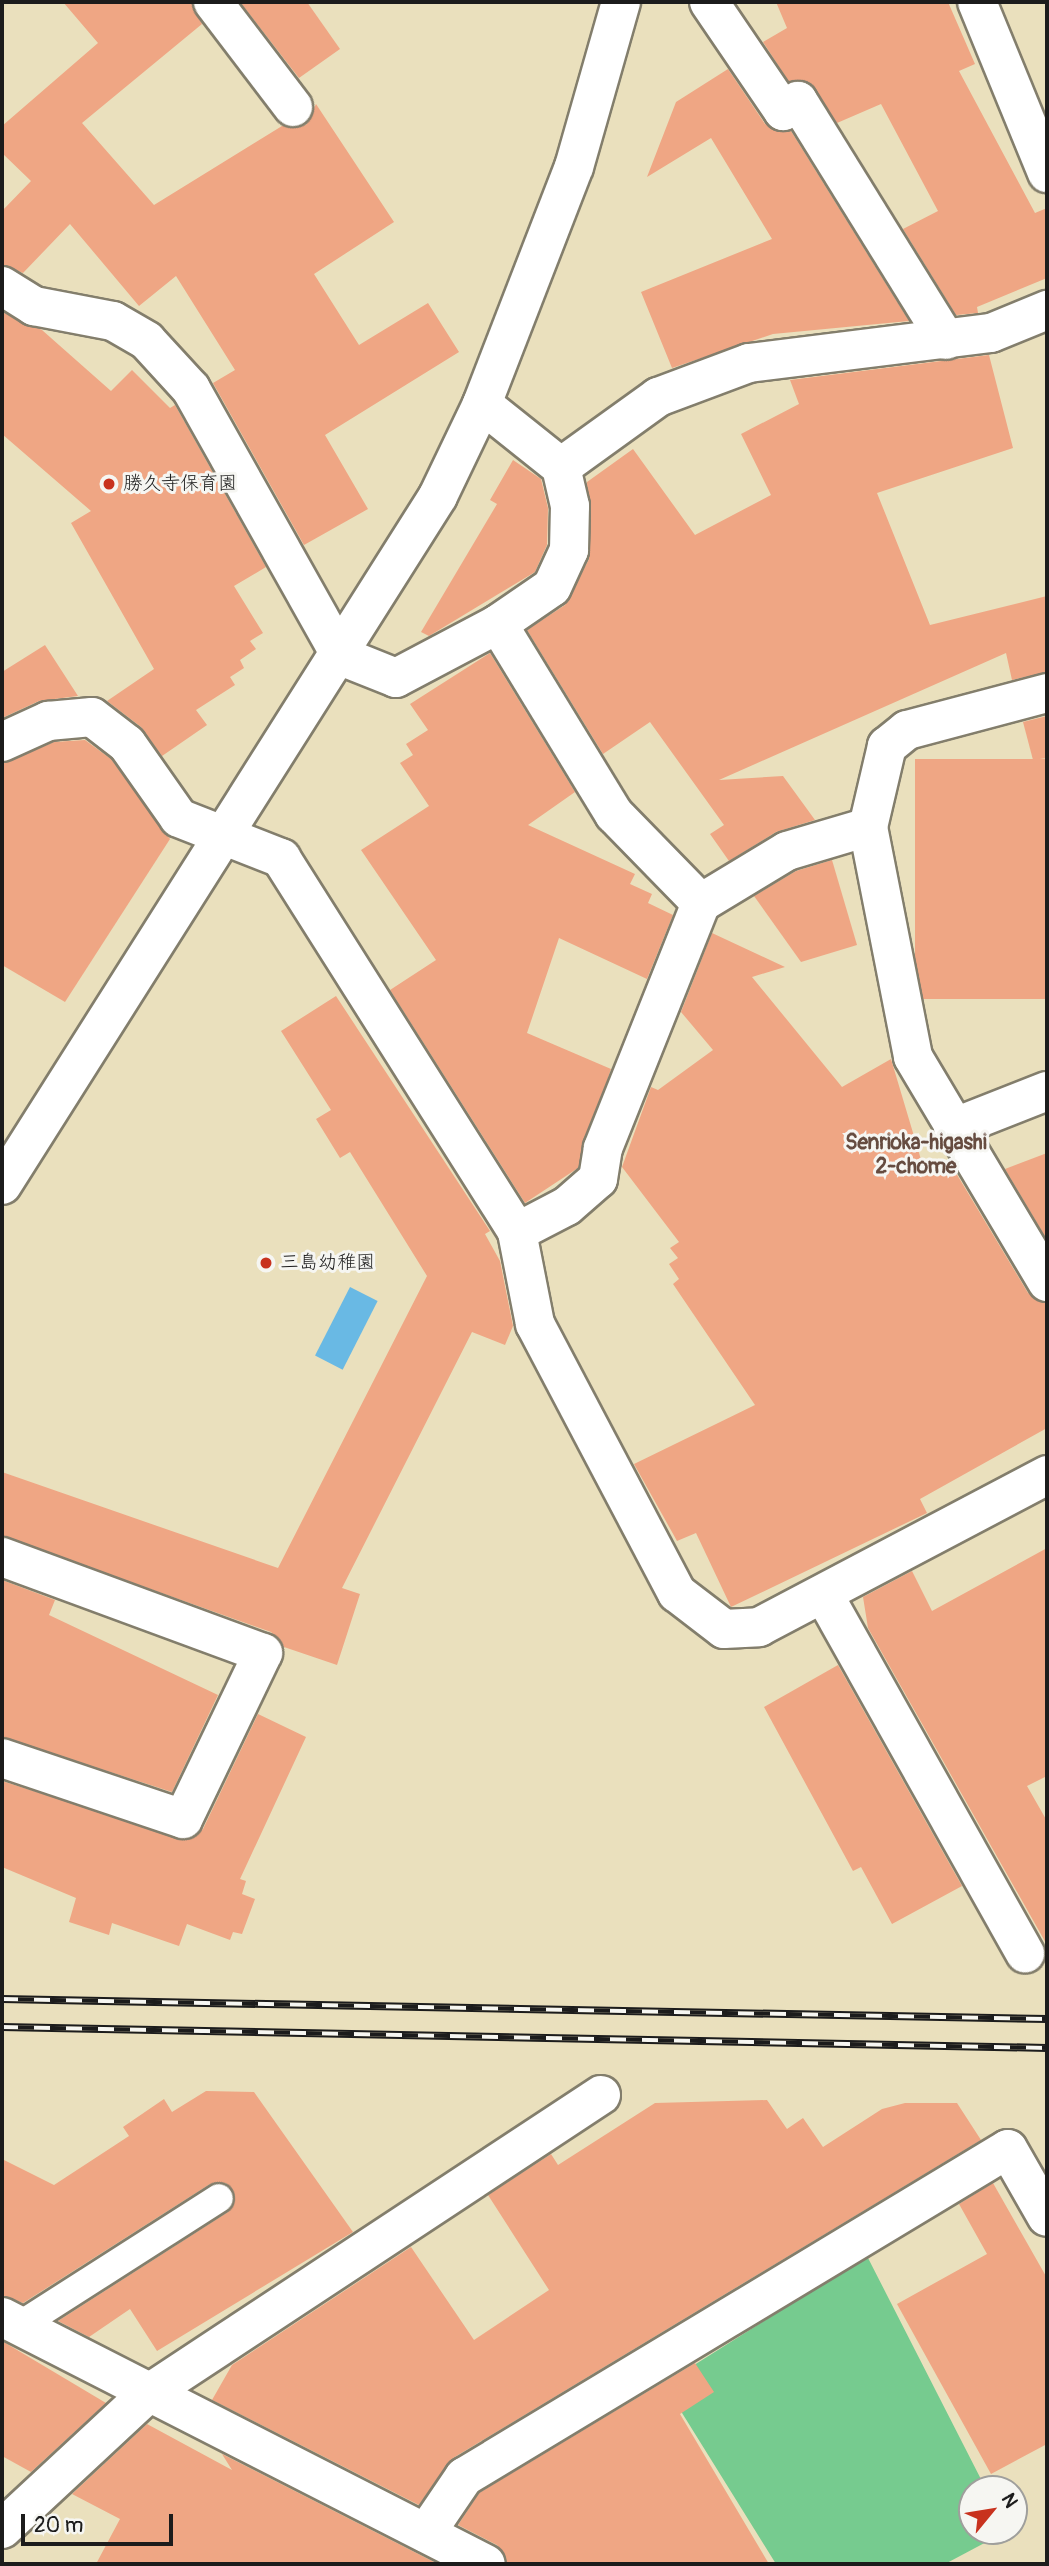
<!DOCTYPE html>
<html>
<head>
<meta charset="utf-8">
<style>
	body { margin:0 }
	#map { position:relative; width:1049px; height:2566px; overflow:hidden; background:#eae0bd; font-family:Pangolin,"Klee One",sans-serif }
	div>[style] { position:absolute }
	.green>* { inset:0; background:#76cb8f }
	.water>* { inset:0; background:#69b9e4; transform-origin:0 0 }
	.building>* { inset:0; background:#efa684; transform-origin:0 0 }
	.roads { filter:drop-shadow(2px 0 #837e6c) drop-shadow(-2px 0 #837e6c) drop-shadow(0 2px #837e6c) drop-shadow(0 -2px #837e6c) }
	.service>* { height:28px; margin:-14px; padding:0 14px; transform-origin:14px; border-radius:14px; background:#fff }
	.minor>* { height:38px; margin:-19px; padding:0 19px; transform-origin:19px; border-radius:19px; background:#fff }
	.tertiary>* { height:38px; margin:-19px; padding:0 19px; transform-origin:19px; border-radius:19px; background:#fff }
	.rail>* { height:8px; margin-top:-4px; transform-origin:0; background:repeating-linear-gradient(90deg,#f6f6f2 0 16px,#1c1c1c 0 32px); box-sizing:border-box; border-block:2px solid #1c1c1c }
	.dots>* { width:19px; height:19px; translate:-50% -50%; box-sizing:border-box; border:4px solid #f6f6f2; border-radius:50% }
	span { translate:-50% -50%; white-space:nowrap; text-align:center; line-height:1.15; -webkit-text-stroke:6px #f6f6f2; paint-order:stroke }
	.poi-label { font-size:19px; color:#1c1c1c }
	.left { translate:0 -50%; text-align:left }
	.neighbourhood-label { font-size:21px; color:#664c40; font-weight:700 }
	.frame { position:absolute; inset:0; border:4px solid #1c1c1c; pointer-events:none }
	.north { position:absolute; left:958px; top:2475px; width:70px; height:70px; box-sizing:border-box; background:#f6f6f2; border:2px solid #9f9f9c; border-radius:50%; rotate:60deg; font-size:19px; font-weight:700; line-height:28px; text-align:center; color:#1c1c1c }
	.north::after { content:''; display:block; margin:auto; width:24px; height:32px; background:#c8321e; clip-path:polygon(50% 0,100% 100%,50% 72%,0 100%) }
	.scale { position:absolute; left:21px; top:2514px; width:152px; height:32px; box-sizing:border-box; border:4px solid #1c1c1c; border-top:0; padding-left:9px; font-size:21px; line-height:24px; white-space:nowrap; color:#1c1c1c; -webkit-text-stroke:5px #f6f6f2; paint-order:stroke }
</style>
</head>
<body>
<div id="map">
	<div class="green">
		<div style="clip-path:polygon(867px 2256px,986px 2489px,972px 2489px,972px 2531px,1007px 2531px,945px 2564px,776px 2564px,664px 2384px)"></div>
	</div>
	<div class="water">
		<div style="left:350px;top:1287px;width:31px;height:77px;rotate:27deg"></div>
	</div>
	<div class="building">
		<div style="clip-path:polygon(63px 2px,192px 2px,202px 24px,82px 123px,154px 205px,282px 126px,306px 125px,316px 104px,394px 222px,314px 274px,359px 345px,428px 303px,459px 352px,325px 435px,368px 509px,304px 545px,213px 383px,235px 370px,176px 276px,139px 306px,70px 224px,23px 273px,2px 264px,2px 211px,31px 181px,2px 153px,2px 126px,98px 43px)"></div>
		<div style="clip-path:polygon(240px 2px,307px 2px,340px 49px,299px 78px)"></div>
		<div style="clip-path:polygon(776px 2px,948px 2px,975px 64px,959px 71px,1035px 213px,1047px 208px,1047px 278px,977px 307px,978px 313px,956px 315px,903px 229px,938px 211px,881px 104px,837px 123px,809px 82px,789px 82px,763px 42px,787px 28px)"></div>
		<div style="clip-path:polygon(728px 69px,765px 124px,791px 131px,909px 321px,773px 334px,672px 368px,641px 292px,772px 239px,711px 138px,647px 177px,676px 102px)"></div>
		<div style="clip-path:polygon(2px 312px,42px 330px,111px 391px,132px 370px,170px 408px,175px 405px,266px 567px,234px 586px,263px 633px,250px 641px,256px 649px,240px 660px,244px 668px,230px 677px,235px 685px,196px 710px,207px 725px,162px 756px,141px 727px,107px 701px,154px 669px,71px 523px,91px 511px,2px 434px)"></div>
		<div style="clip-path:polygon(989px 355px,1013px 448px,877px 493px,930px 625px,1047px 596px,1047px 672px,1012px 680px,1006px 653px,719px 780px,783px 776px,815px 820px,776px 832px,729px 861px,710px 834px,724px 825px,650px 722px,603px 754px,527px 630px,565px 605px,589px 559px,587px 482px,633px 449px,695px 535px,771px 495px,741px 434px,799px 404px,790px 380px)"></div>
		<div style="clip-path:polygon(513px 460px,541px 479px,548px 508px,547px 545px,535px 572px,429px 636px,421px 632px,497px 504px,490px 500px)"></div>
		<div style="clip-path:polygon(45px 645px,78px 696px,39px 701px,2px 718px,2px 672px)"></div>
		<div style="clip-path:polygon(490px 653px,575px 792px,528px 825px,635px 874px,630px 884px,652px 894px,648px 903px,673px 915px,647px 979px,559px 938px,527px 1033px,611px 1069px,578px 1168px,525px 1203px,390px 990px,436px 960px,361px 850px,429px 806px,400px 763px,413px 755px,406px 744px,428px 730px,410px 704px)"></div>
		<div style="clip-path:polygon(1047px 716px,1047px 758px,1033px 760px,1023px 722px)"></div>
		<div style="clip-path:polygon(85px 740px,111px 759px,170px 839px,65px 1002px,2px 965px,2px 764px,54px 742px)"></div>
		<div style="left:1047px;top:759px;width:240px;height:132px;rotate:90deg"></div>
		<div style="clip-path:polygon(832px 860px,857px 945px,801px 962px,754px 896px,796px 871px)"></div>
		<div style="clip-path:polygon(712px 933px,785px 967px,752px 977px,842px 1087px,891px 1059px,925px 1173px,953px 1168px,1028px 1293px,1047px 1304px,1047px 1428px,920px 1499px,927px 1513px,731px 1607px,696px 1533px,677px 1541px,634px 1464px,755px 1405px,673px 1284px,679px 1279px,669px 1264px,678px 1258px,670px 1248px,679px 1242px,622px 1167px,651px 1087px,658px 1090px,713px 1050px,681px 1012px)"></div>
		<div style="clip-path:polygon(336px 996px,490px 1231px,485px 1234px,500px 1261px,513px 1326px,505px 1345px,472px 1332px,342px 1588px,360px 1594px,337px 1665px,284px 1647px,271px 1632px,2px 1536px,2px 1472px,278px 1568px,427px 1276px,350px 1152px,340px 1158px,316px 1119px,331px 1110px,281px 1031px)"></div>
		<div style="clip-path:polygon(1047px 1153px,1047px 1240px,1005px 1169px)"></div>
		<div style="clip-path:polygon(1047px 1548px,1047px 1776px,1027px 1786px,1047px 1821px,1047px 1945px,868px 1628px,863px 1597px,912px 1571px,932px 1611px)"></div>
		<div style="clip-path:polygon(2px 1580px,55px 1600px,49px 1615px,218px 1695px,172px 1792px,2px 1737px)"></div>
		<div style="clip-path:polygon(838px 1665px,962px 1886px,892px 1924px,861px 1867px,853px 1871px,764px 1707px)"></div>
		<div style="clip-path:polygon(258px 1714px,306px 1737px,240px 1879px,246px 1881px,242px 1894px,255px 1899px,242px 1934px,233px 1932px,230px 1940px,187px 1924px,179px 1946px,112px 1923px,109px 1935px,69px 1922px,76px 1898px,2px 1867px,2px 1781px,187px 1840px,203px 1829px)"></div>
		<div style="clip-path:polygon(206px 2091px,254px 2092px,353px 2232px,157px 2351px,130px 2309px,89px 2337px,58px 2321px,228px 2212px,235px 2197px,226px 2183px,210px 2184px,23px 2303px,2px 2295px,2px 2159px,54px 2185px,129px 2136px,123px 2127px,164px 2099px,172px 2112px)"></div>
		<div style="clip-path:polygon(767px 2100px,787px 2129px,803px 2118px,823px 2147px,882px 2109px,905px 2103px,957px 2103px,981px 2140px,453px 2458px,419px 2505px,212px 2400px,232px 2365px,411px 2247px,474px 2340px,549px 2290px,488px 2195px,551px 2154px,558px 2165px,655px 2103px)"></div>
		<div style="clip-path:polygon(993px 2183px,1047px 2278px,1047px 2444px,991px 2474px,897px 2304px,987px 2254px,959px 2204px)"></div>
		<div style="clip-path:polygon(2px 2341px,106px 2403px,31px 2472px,2px 2456px)"></div>
		<div style="clip-path:polygon(695px 2363px,714px 2392px,680px 2414px,769px 2564px,508px 2564px,497px 2545px,458px 2525px,479px 2493px)"></div>
		<div style="clip-path:polygon(147px 2424px,232px 2470px,222px 2454px,438px 2564px,96px 2564px,120px 2519px,72px 2494px)"></div>
	</div>
	<div class="roads">
		<div class="service">
			<div style="left:19px;top:2326px;width:237px;rotate:-32.6deg"></div>
		</div>
		<div class="minor">
			<div style="left:213px;top:2px;width:132px;rotate:52.7deg"></div>
			<div style="left:709px;top:2px;width:132px;rotate:55.8deg"></div>
			<div style="left:783px;top:111px;width:18px;rotate:-34deg"></div>
			<div style="left:798px;top:101px;width:281px;rotate:58.2deg"></div>
			<div style="left:977px;top:2px;width:185px;rotate:67.7deg"></div>
			<div style="left:2px;top:286px;width:38px;rotate:32deg"></div>
			<div style="left:34px;top:306px;width:80px;rotate:10.8deg"></div>
			<div style="left:113px;top:321px;width:39px;rotate:30deg"></div>
			<div style="left:147px;top:341px;width:65px;rotate:47.5deg"></div>
			<div style="left:191px;top:389px;width:306px;rotate:60.7deg"></div>
			<div style="left:341px;top:656px;width:59px;rotate:21.8deg"></div>
			<div style="left:396px;top:678px;width:115px;rotate:-27.9deg"></div>
			<div style="left:498px;top:624px;width:65px;rotate:-34.4deg"></div>
			<div style="left:552px;top:587px;width:41px;rotate:-65.3deg"></div>
			<div style="left:569px;top:550px;width:44px;rotate:-88.7deg"></div>
			<div style="left:570px;top:506px;width:40px;rotate:-103deg"></div>
			<div style="left:561px;top:467px;width:101px;rotate:-141.4deg"></div>
			<div style="left:561px;top:467px;width:120px;rotate:-35.8deg"></div>
			<div style="left:658px;top:397px;width:97px;rotate:-20.5deg"></div>
			<div style="left:749px;top:363px;width:244px;rotate:-7.1deg"></div>
			<div style="left:991px;top:333px;width:61px;rotate:-22.3deg"></div>
			<div style="left:498px;top:624px;width:223px;rotate:58.6deg"></div>
			<div style="left:614px;top:814px;width:124px;rotate:45.7deg"></div>
			<div style="left:701px;top:903px;width:100px;rotate:-31.2deg"></div>
			<div style="left:787px;top:851px;width:84px;rotate:-16.5deg"></div>
			<div style="left:1047px;top:693px;width:145px;rotate:165.2deg"></div>
			<div style="left:907px;top:730px;width:26px;rotate:141deg"></div>
			<div style="left:887px;top:746px;width:83px;rotate:103.2deg"></div>
			<div style="left:868px;top:827px;width:234px;rotate:78.9deg"></div>
			<div style="left:913px;top:1057px;width:262px;rotate:59.2deg"></div>
			<div style="left:2px;top:742px;width:51px;rotate:-24.5deg"></div>
			<div style="left:48px;top:721px;width:44px;rotate:-5.2deg"></div>
			<div style="left:92px;top:717px;width:44px;rotate:37.6deg"></div>
			<div style="left:127px;top:744px;width:90px;rotate:54.9deg"></div>
			<div style="left:179px;top:818px;width:110px;rotate:21.4deg"></div>
			<div style="left:281px;top:858px;width:442px;rotate:57.7deg"></div>
			<div style="left:517px;top:1232px;width:94px;rotate:78.9deg"></div>
			<div style="left:535px;top:1324px;width:304px;rotate:62.2deg"></div>
			<div style="left:677px;top:1593px;width:59px;rotate:37.5deg"></div>
			<div style="left:724px;top:1629px;width:35px;rotate:-3deg"></div>
			<div style="left:759px;top:1627px;width:326px;rotate:-27.8deg"></div>
			<div style="left:953px;top:1128px;width:101px;rotate:-21.5deg"></div>
			<div style="left:517px;top:1232px;width:56px;rotate:-27.5deg"></div>
			<div style="left:567px;top:1206px;width:41px;rotate:-41.1deg"></div>
			<div style="left:598px;top:1179px;width:31px;rotate:-81deg"></div>
			<div style="left:603px;top:1148px;width:264px;rotate:-68.2deg"></div>
			<div style="left:2px;top:1557px;width:278px;rotate:20.2deg"></div>
			<div style="left:263px;top:1653px;width:184px;rotate:115.7deg"></div>
			<div style="left:183px;top:1819px;width:191px;rotate:-161.4deg"></div>
			<div style="left:824px;top:1595px;width:411px;rotate:60.7deg"></div>
			<div style="left:2px;top:2317px;width:543px;rotate:27.04deg"></div>
			<div style="left:2px;top:2529px;width:197px;rotate:-42.9deg"></div>
			<div style="left:146px;top:2395px;width:545px;rotate:-33.4deg"></div>
			<div style="left:426px;top:2533px;width:68px;rotate:-55.8deg"></div>
			<div style="left:464px;top:2477px;width:635px;rotate:-31.09deg"></div>
			<div style="left:1008px;top:2149px;width:78px;rotate:60.2deg"></div>
		</div>
		<div class="tertiary">
			<div style="left:2px;top:1185px;width:815px;rotate:-57.67deg"></div>
			<div style="left:438px;top:496px;width:102px;rotate:-64.4deg"></div>
			<div style="left:482px;top:404px;width:254px;rotate:-68.8deg"></div>
			<div style="left:574px;top:167px;width:172px;rotate:-74.1deg"></div>
		</div>
	</div>
	<div class="rail">
		<div style="left:2px;top:1999px;width:1045px;rotate:1.1deg"></div>
		<div style="left:2px;top:2027px;width:1045px;rotate:1.15deg"></div>
	</div>
	<div class="dots">
		<div style="left:109px;top:484px;background:#c8321e"></div>
		<div style="left:266px;top:1263px;background:#c8321e"></div>
	</div>
	<div class="poi-label">
		<span class="left" style="left:123px;top:484px">勝久寺保育園</span>
		<span class="left" style="left:280px;top:1263px">三島幼稚園</span>
	</div>
	<div class="neighbourhood-label">
		<span style="left:916px;top:1155px">Senrioka-higashi<br>2-chome</span>
	</div>
	<div class="frame"></div>
	<div class="north">N</div>
	<div class="scale">20 m</div>
</div>
</body>
</html>
